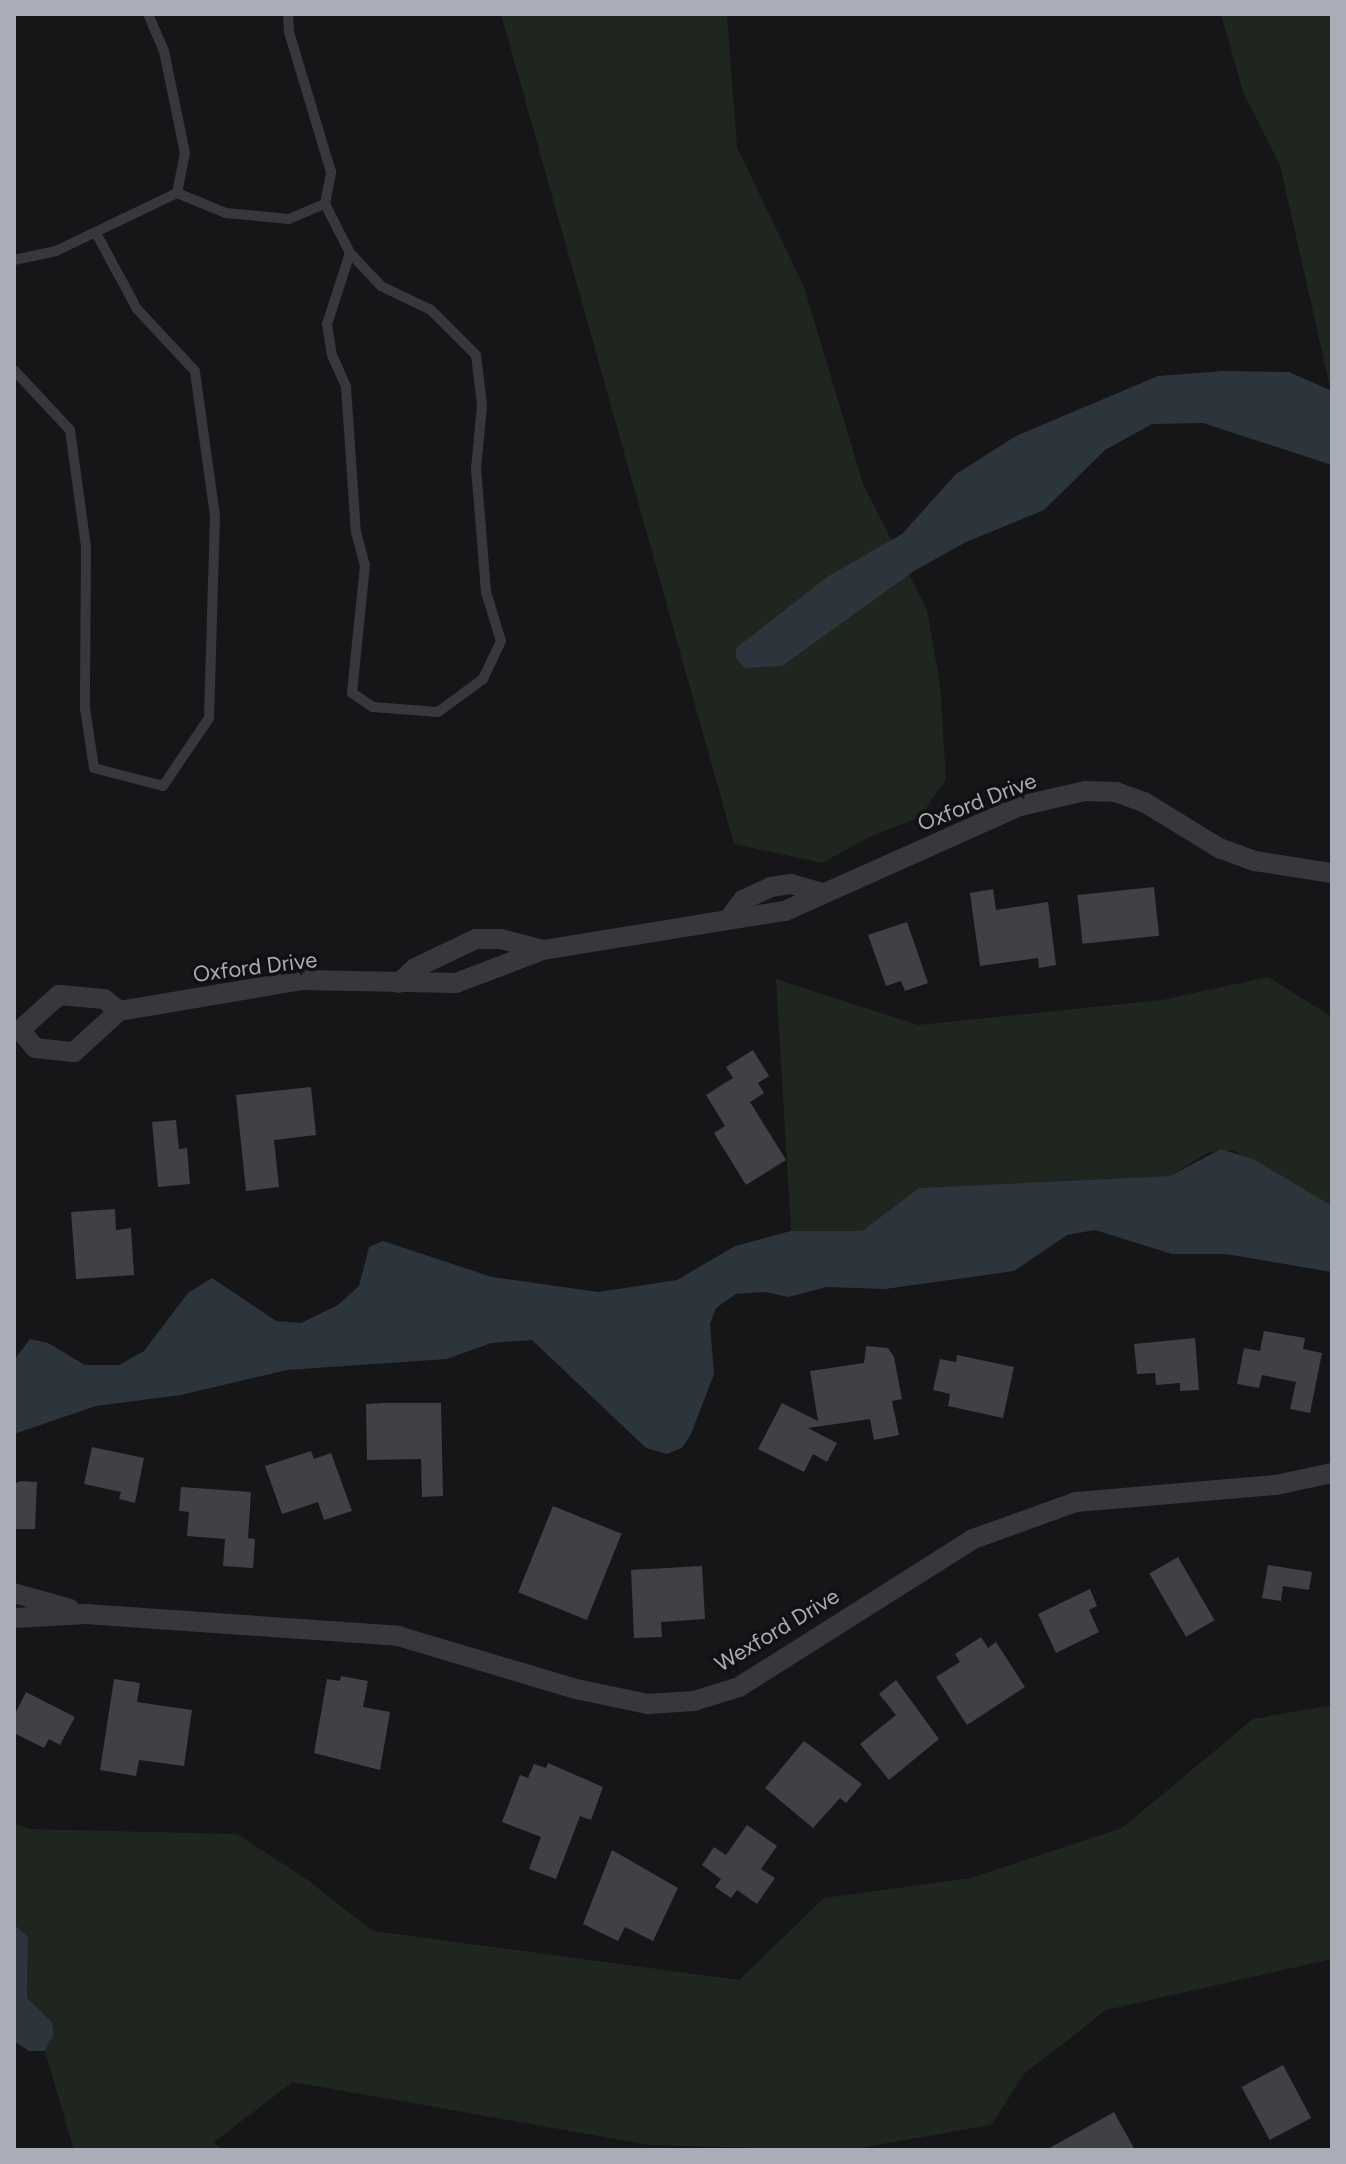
<!DOCTYPE html>
<html>
<head>
<meta charset="utf-8">
<style>
	body { margin:0 }
	#map { position:relative; width:1346px; height:2164px; overflow:hidden; background:#161618; font-family:Figtree,sans-serif }
	div>[style] { position:absolute }
	.green>* { inset:0; background:#1e261f }
	.water>* { inset:0; background:#2c353c }
	.building>* { inset:0; background:#404145; transform-origin:0 0 }
	.service>* { height:10px; margin:-5px; padding:0 5px; transform-origin:5px; border-radius:5px; background:#37383d }
	.minor>* { height:20px; margin:-10px; padding:0 10px; transform-origin:10px; border-radius:10px; background:#37383d }
	span { translate:-50% -50%; white-space:nowrap; text-align:center; line-height:1.15; -webkit-text-stroke:7px #111113; paint-order:stroke }
	.street-label { font-size:22px; color:#a8adb8 }
	.frame { position:absolute; inset:0; border:16px solid #a8adb8; pointer-events:none }
</style>
</head>
<body>
<div id="map">
	<div class="green">
		<div style="clip-path:polygon(501px 14px,727px 14px,737px 147px,804px 287px,863px 484px,927px 610px,940px 685px,946px 779px,920px 817px,871px 836px,822px 863px,734px 844px)"></div>
		<div style="clip-path:polygon(1221px 14px,1332px 14px,1332px 396px,1280px 165px,1243px 92px)"></div>
		<div style="clip-path:polygon(1268px 977px,1332px 1017px,1332px 1206px,1233px 1150px,1207px 1153px,1170px 1176px,919px 1188px,862px 1231px,791px 1231px,776px 979px,918px 1025px,1162px 1000px)"></div>
		<div style="clip-path:polygon(1332px 1705px,1332px 1959px,1106px 2010px,1024px 2074px,991px 2125px,848px 2150px,650px 2145px,293px 2082px,214px 2142px,222px 2150px,74px 2150px,45px 2051px,54px 2034px,52px 2023px,27px 1998px,28px 1937px,14px 1924px,14px 1823px,29px 1829px,237px 1834px,306px 1879px,373px 1931px,739px 1980px,824px 1898px,971px 1878px,1122px 1828px,1253px 1719px)"></div>
	</div>
	<div class="water">
		<div style="clip-path:polygon(1223px 371px,1289px 372px,1332px 391px,1332px 465px,1203px 423px,1152px 424px,1105px 450px,1044px 510px,966px 542px,914px 571px,782px 666px,745px 668px,736px 658px,736px 648px,827px 577px,902px 534px,956px 474px,1016px 436px,1158px 376px)"></div>
		<div style="clip-path:polygon(1221px 1149px,1253px 1159px,1332px 1206px,1332px 1272px,1226px 1254px,1172px 1254px,1095px 1230px,1067px 1235px,1014px 1271px,885px 1289px,827px 1287px,788px 1297px,765px 1292px,736px 1294px,716px 1308px,710px 1324px,714px 1374px,691px 1434px,682px 1448px,667px 1454px,646px 1448px,532px 1340px,491px 1343px,447px 1359px,287px 1370px,181px 1395px,96px 1406px,14px 1434px,14px 1360px,30px 1339px,48px 1343px,85px 1365px,119px 1365px,144px 1351px,188px 1293px,212px 1278px,276px 1321px,301px 1323px,338px 1305px,359px 1286px,369px 1247px,383px 1241px,492px 1277px,598px 1292px,677px 1280px,735px 1246px,791px 1231px,862px 1231px,919px 1188px,1170px 1176px)"></div>
		<div style="clip-path:polygon(14px 1924px,28px 1937px,27px 1998px,52px 2022px,54px 2034px,45px 2051px,29px 2051px,14px 2041px)"></div>
	</div>
	<div class="building">
		<div style="left:1154px;top:887px;width:49px;height:77px;rotate:84deg"></div>
		<div style="clip-path:polygon(993px 889px,996px 910px,1048px 902px,1056px 965px,1039px 968px,1038px 958px,980px 966px,970px 893px)"></div>
		<div style="clip-path:polygon(907px 922px,928px 983px,905px 991px,901px 981px,886px 986px,868px 935px)"></div>
		<div style="clip-path:polygon(753px 1050px,769px 1076px,758px 1083px,764px 1093px,750px 1102px,786px 1160px,746px 1185px,714px 1133px,725px 1126px,706px 1095px,733px 1078px,726px 1067px)"></div>
		<div style="clip-path:polygon(311px 1087px,316px 1135px,274px 1140px,279px 1187px,246px 1191px,236px 1095px)"></div>
		<div style="clip-path:polygon(176px 1120px,179px 1149px,187px 1148px,190px 1184px,158px 1187px,152px 1122px)"></div>
		<div style="clip-path:polygon(115px 1209px,116px 1230px,131px 1228px,134px 1275px,76px 1279px,71px 1212px)"></div>
		<div style="clip-path:polygon(1264px 1331px,1305px 1338px,1303px 1349px,1322px 1353px,1310px 1413px,1290px 1409px,1296px 1382px,1262px 1375px,1259px 1388px,1237px 1384px,1244px 1348px,1260px 1351px)"></div>
		<div style="clip-path:polygon(1195px 1338px,1199px 1390px,1180px 1391px,1180px 1383px,1156px 1385px,1155px 1373px,1137px 1374px,1134px 1344px)"></div>
		<div style="clip-path:polygon(866px 1346px,888px 1348px,894px 1357px,902px 1399px,892px 1401px,899px 1435px,874px 1440px,870px 1419px,808px 1428px,837px 1443px,827px 1462px,813px 1454px,804px 1472px,758px 1449px,782px 1403px,818px 1421px,810px 1371px,864px 1363px)"></div>
		<div style="clip-path:polygon(957px 1355px,1014px 1367px,1003px 1418px,948px 1406px,950px 1394px,933px 1390px,940px 1359px,956px 1362px)"></div>
		<div style="clip-path:polygon(383px 1403px,441px 1403px,443px 1496px,422px 1497px,421px 1459px,367px 1460px,366px 1404px)"></div>
		<div style="clip-path:polygon(92px 1447px,144px 1458px,135px 1503px,119px 1499px,121px 1492px,84px 1484px)"></div>
		<div style="clip-path:polygon(311px 1451px,314px 1459px,331px 1453px,352px 1511px,324px 1520px,318px 1502px,282px 1514px,265px 1466px)"></div>
		<div style="clip-path:polygon(21px 1481px,37px 1482px,35px 1529px,14px 1529px,14px 1484px)"></div>
		<div style="clip-path:polygon(181px 1487px,251px 1492px,248px 1538px,255px 1539px,253px 1568px,223px 1566px,225px 1539px,187px 1536px,189px 1512px,179px 1511px)"></div>
		<div style="left:553px;top:1506px;width:74px;height:93px;rotate:22deg"></div>
		<div style="left:1178px;top:1557px;width:73px;height:33px;rotate:60deg"></div>
		<div style="clip-path:polygon(1268px 1565px,1312px 1572px,1309px 1590px,1283px 1586px,1281px 1601px,1262px 1598px)"></div>
		<div style="clip-path:polygon(702px 1566px,705px 1619px,661px 1622px,662px 1637px,634px 1638px,631px 1570px)"></div>
		<div style="clip-path:polygon(1090px 1589px,1097px 1606px,1089px 1610px,1099px 1632px,1056px 1653px,1038px 1614px)"></div>
		<div style="clip-path:polygon(981px 1637px,988px 1648px,996px 1642px,1025px 1687px,967px 1725px,936px 1677px,960px 1662px,955px 1654px)"></div>
		<div style="clip-path:polygon(341px 1676px,368px 1681px,363px 1707px,390px 1712px,380px 1770px,314px 1753px,327px 1679px,340px 1681px)"></div>
		<div style="clip-path:polygon(114px 1679px,140px 1683px,137px 1702px,192px 1710px,184px 1766px,139px 1760px,136px 1776px,100px 1770px)"></div>
		<div style="clip-path:polygon(896px 1680px,939px 1739px,889px 1780px,860px 1744px,896px 1715px,879px 1694px)"></div>
		<div style="clip-path:polygon(26px 1692px,75px 1717px,60px 1745px,49px 1739px,44px 1748px,14px 1733px,14px 1716px)"></div>
		<div style="clip-path:polygon(804px 1741px,862px 1784px,846px 1803px,840px 1798px,813px 1828px,765px 1788px)"></div>
		<div style="clip-path:polygon(548px 1763px,603px 1787px,591px 1820px,580px 1816px,556px 1879px,529px 1869px,541px 1837px,502px 1822px,520px 1775px,528px 1778px,534px 1764px,546px 1768px)"></div>
		<div style="clip-path:polygon(747px 1825px,777px 1846px,761px 1869px,775px 1878px,757px 1904px,737px 1890px,731px 1898px,715px 1887px,721px 1879px,702px 1865px,714px 1847px,726px 1855px)"></div>
		<div style="clip-path:polygon(612px 1850px,678px 1888px,653px 1941px,625px 1927px,618px 1941px,583px 1924px)"></div>
		<div style="left:1283px;top:2065px;width:60px;height:47px;rotate:62deg"></div>
		<div style="clip-path:polygon(1114px 2112px,1135px 2150px,1046px 2150px)"></div>
	</div>
	<div class="service">
		<div style="left:148px;top:14px;width:40px;rotate:66.6deg"></div>
		<div style="left:164px;top:51px;width:104px;rotate:78.4deg"></div>
		<div style="left:185px;top:153px;width:41px;rotate:101.3deg"></div>
		<div style="left:177px;top:193px;width:53px;rotate:22.2deg"></div>
		<div style="left:226px;top:213px;width:63px;rotate:5.4deg"></div>
		<div style="left:289px;top:219px;width:39px;rotate:-23deg"></div>
		<div style="left:325px;top:204px;width:33px;rotate:-79deg"></div>
		<div style="left:331px;top:172px;width:146px;rotate:-106.7deg"></div>
		<div style="left:289px;top:32px;width:18px;rotate:-93deg"></div>
		<div style="left:325px;top:204px;width:55px;rotate:63deg"></div>
		<div style="left:350px;top:253px;width:75px;rotate:107.9deg"></div>
		<div style="left:327px;top:324px;width:31px;rotate:81deg"></div>
		<div style="left:332px;top:355px;width:35px;rotate:66deg"></div>
		<div style="left:346px;top:387px;width:145px;rotate:86.1deg"></div>
		<div style="left:356px;top:532px;width:34px;rotate:75deg"></div>
		<div style="left:365px;top:565px;width:129px;rotate:95.8deg"></div>
		<div style="left:352px;top:693px;width:25px;rotate:34deg"></div>
		<div style="left:373px;top:707px;width:65px;rotate:4.4deg"></div>
		<div style="left:438px;top:712px;width:56px;rotate:-36.3deg"></div>
		<div style="left:483px;top:679px;width:42px;rotate:-64.7deg"></div>
		<div style="left:501px;top:641px;width:51px;rotate:-107deg"></div>
		<div style="left:486px;top:592px;width:64px;rotate:-94.5deg"></div>
		<div style="left:481px;top:528px;width:59px;rotate:-94.8deg"></div>
		<div style="left:476px;top:469px;width:64px;rotate:-84.6deg"></div>
		<div style="left:482px;top:405px;width:50px;rotate:-96.8deg"></div>
		<div style="left:476px;top:355px;width:64px;rotate:-135deg"></div>
		<div style="left:431px;top:310px;width:55px;rotate:-154.4deg"></div>
		<div style="left:381px;top:286px;width:45px;rotate:-133.2deg"></div>
		<div style="left:14px;top:260px;width:43px;rotate:-12.1deg"></div>
		<div style="left:56px;top:251px;width:134px;rotate:-25.6deg"></div>
		<div style="left:14px;top:370px;width:82px;rotate:47deg"></div>
		<div style="left:70px;top:430px;width:118px;rotate:82.2deg"></div>
		<div style="left:86px;top:547px;width:161px;rotate:90.4deg"></div>
		<div style="left:85px;top:708px;width:61px;rotate:81.5deg"></div>
		<div style="left:94px;top:768px;width:71px;rotate:14.6deg"></div>
		<div style="left:163px;top:786px;width:82px;rotate:-55.9deg"></div>
		<div style="left:209px;top:718px;width:202px;rotate:-88.3deg"></div>
		<div style="left:215px;top:516px;width:146px;rotate:-97.9deg"></div>
		<div style="left:195px;top:371px;width:85px;rotate:-133.1deg"></div>
		<div style="left:137px;top:309px;width:86px;rotate:-118.3deg"></div>
	</div>
	<div class="minor">
		<div style="left:729px;top:919px;width:24px;rotate:-54deg"></div>
		<div style="left:743px;top:900px;width:31px;rotate:-25deg"></div>
		<div style="left:771px;top:887px;width:20px;rotate:-9deg"></div>
		<div style="left:791px;top:884px;width:32px;rotate:16deg"></div>
		<div style="left:399px;top:983px;width:22px;rotate:-43deg"></div>
		<div style="left:415px;top:968px;width:68px;rotate:-25.4deg"></div>
		<div style="left:476px;top:939px;width:25px"></div>
		<div style="left:501px;top:939px;width:43px;rotate:14.7deg"></div>
		<div style="left:119px;top:1011px;width:19px;rotate:-141deg"></div>
		<div style="left:104px;top:999px;width:45px;rotate:-174.9deg"></div>
		<div style="left:59px;top:995px;width:52px;rotate:138.1deg"></div>
		<div style="left:20px;top:1030px;width:23px;rotate:50deg"></div>
		<div style="left:35px;top:1048px;width:39px;rotate:6deg"></div>
		<div style="left:74px;top:1052px;width:61px;rotate:-42.3deg"></div>
		<div style="left:119px;top:1011px;width:186px;rotate:-9.6deg"></div>
		<div style="left:302px;top:980px;width:154px;rotate:1.1deg"></div>
		<div style="left:456px;top:983px;width:93px;rotate:-20.8deg"></div>
		<div style="left:543px;top:950px;width:245px;rotate:-9.2deg"></div>
		<div style="left:785px;top:911px;width:257px;rotate:-24.1deg"></div>
		<div style="left:1020px;top:806px;width:67px;rotate:-13deg"></div>
		<div style="left:1085px;top:791px;width:31px;rotate:2deg"></div>
		<div style="left:1116px;top:792px;width:30px;rotate:20deg"></div>
		<div style="left:1144px;top:802px;width:88px;rotate:31.5deg"></div>
		<div style="left:1219px;top:848px;width:38px;rotate:20deg"></div>
		<div style="left:1255px;top:861px;width:78px;rotate:8.9deg"></div>
		<div style="left:14px;top:1593px;width:58px;rotate:15.9deg"></div>
		<div style="left:14px;top:1618px;width:72px;rotate:-3.2deg"></div>
		<div style="left:86px;top:1614px;width:313px;rotate:4deg"></div>
		<div style="left:398px;top:1636px;width:186px;rotate:16.6deg"></div>
		<div style="left:576px;top:1689px;width:74px;rotate:11.8deg"></div>
		<div style="left:648px;top:1704px;width:46px;rotate:-3.7deg"></div>
		<div style="left:694px;top:1701px;width:47px;rotate:-17.3deg"></div>
		<div style="left:739px;top:1687px;width:277px;rotate:-32.3deg"></div>
		<div style="left:973px;top:1539px;width:109px;rotate:-19.8deg"></div>
		<div style="left:1076px;top:1502px;width:201px;rotate:-4.9deg"></div>
		<div style="left:1276px;top:1485px;width:57px;rotate:-12.1deg"></div>
	</div>
	<div class="street-label">
		<span style="left:977px;top:802px;rotate:-21deg">Oxford Drive</span>
		<span style="left:255px;top:967px;rotate:-7deg">Oxford Drive</span>
		<span style="left:777px;top:1630px;rotate:-31deg">Wexford Drive</span>
	</div>
	<div class="frame"></div>
</div>
</body>
</html>
